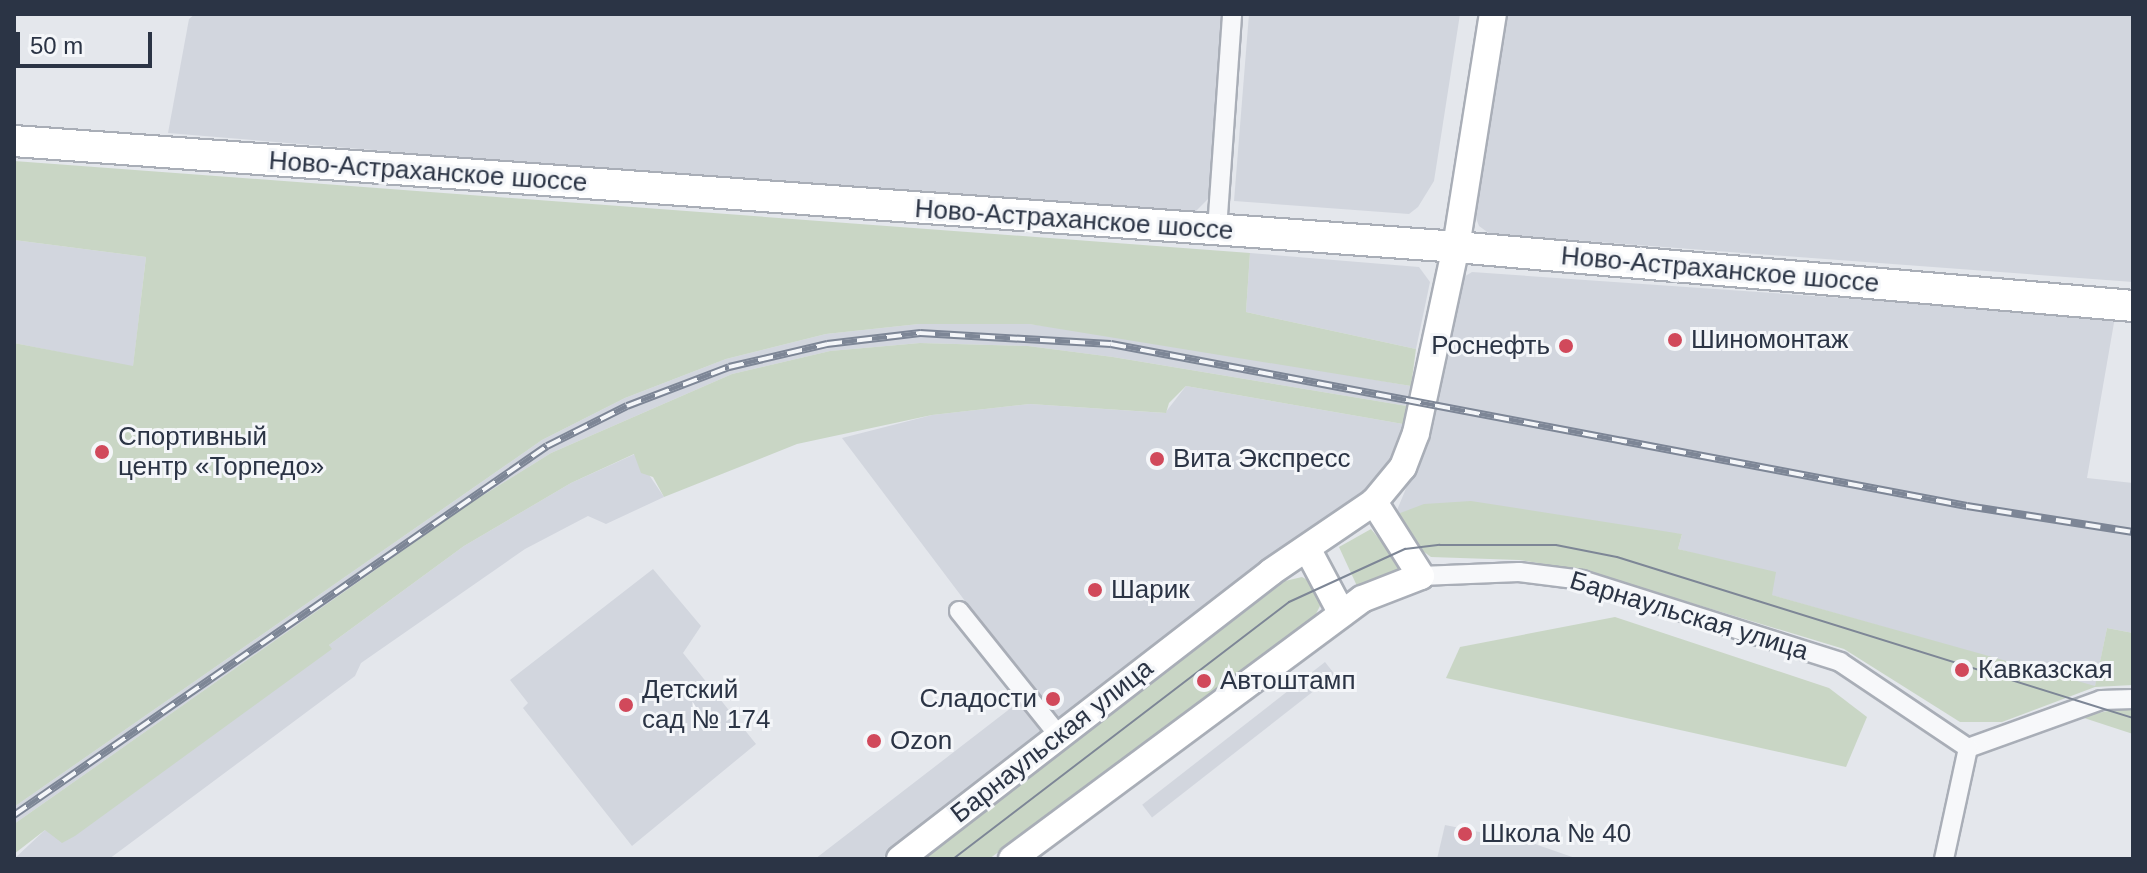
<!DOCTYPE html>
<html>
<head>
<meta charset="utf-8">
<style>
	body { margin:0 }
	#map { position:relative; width:2147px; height:873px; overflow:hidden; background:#e4e7ec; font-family:Arial,sans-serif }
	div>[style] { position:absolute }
	.built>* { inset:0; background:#d2d6de; transform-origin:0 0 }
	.green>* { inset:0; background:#c9d6c5 }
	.roads { filter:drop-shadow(2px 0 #a9aeb7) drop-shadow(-2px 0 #a9aeb7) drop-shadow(0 2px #a9aeb7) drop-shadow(0 -2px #a9aeb7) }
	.street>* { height:18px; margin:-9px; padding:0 9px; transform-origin:9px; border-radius:9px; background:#f7f8fa }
	.secondary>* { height:26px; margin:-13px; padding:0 13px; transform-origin:13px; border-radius:13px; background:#fff }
	.primary>* { height:30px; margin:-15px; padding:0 15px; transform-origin:15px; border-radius:15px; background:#fff }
	.tram>* { height:2px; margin:-1px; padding:0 1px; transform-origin:1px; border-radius:1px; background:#7d8696 }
	.rail>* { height:8px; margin-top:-4px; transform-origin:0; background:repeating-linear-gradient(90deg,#f4f6f9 0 15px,#7d8696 0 30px); box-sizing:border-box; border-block:2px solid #7d8696 }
	.dots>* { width:22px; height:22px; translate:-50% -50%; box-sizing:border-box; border:4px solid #f4f6f9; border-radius:50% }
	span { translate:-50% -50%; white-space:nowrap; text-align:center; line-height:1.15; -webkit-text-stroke:6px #f4f6f9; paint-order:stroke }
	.street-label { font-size:26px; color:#2b3445 }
	.poi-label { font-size:26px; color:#2b3445 }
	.left { translate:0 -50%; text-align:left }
	.right { translate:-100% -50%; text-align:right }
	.frame { position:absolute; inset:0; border:16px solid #2b3445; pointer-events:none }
	.scale { position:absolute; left:16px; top:32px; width:136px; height:36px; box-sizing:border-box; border:4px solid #2b3445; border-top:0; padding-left:10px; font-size:24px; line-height:28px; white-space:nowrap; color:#2b3445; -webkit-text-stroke:6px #f4f6f9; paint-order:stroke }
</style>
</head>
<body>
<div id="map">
	<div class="built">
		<div style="clip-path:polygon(195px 14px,1228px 14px,1213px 194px,1194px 213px,1049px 206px,168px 133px,189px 19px)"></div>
		<div style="clip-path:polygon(1249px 14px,1460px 14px,1434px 181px,1418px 207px,1409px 214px,1234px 201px)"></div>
		<div style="clip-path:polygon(1503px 14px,2133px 14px,2133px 282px,1490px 234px,1479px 226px,1473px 210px)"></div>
		<div style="clip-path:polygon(14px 240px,146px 257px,133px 367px,14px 343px)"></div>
		<div style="clip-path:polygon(1250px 253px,1419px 267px,1430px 282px,1416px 349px,1246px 312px)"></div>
		<div style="clip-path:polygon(1472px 272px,2115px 317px,2087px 478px,2133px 483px,2133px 633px,2107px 628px,2095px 687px,1771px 595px,1711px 558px,1678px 549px,1682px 534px,1395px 515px,1431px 428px,1457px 281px)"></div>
		<div style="clip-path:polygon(919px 324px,1029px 324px,1111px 334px,1411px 386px,1407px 406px,1113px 357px,1028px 346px,920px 343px,830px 351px,732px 374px,551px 453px,469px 504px,14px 824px,14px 807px,542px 440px,625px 398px,726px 359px,826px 334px)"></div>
		<div style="clip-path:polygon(1186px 386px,1403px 424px,1403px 431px,1389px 461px,1367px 489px,881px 859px,815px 859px,1033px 691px,842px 438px,932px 415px,1030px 404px,1165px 413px)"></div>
		<div style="clip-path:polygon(635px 454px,664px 497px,606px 524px,588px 516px,525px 549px,361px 663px,355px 676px,109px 859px,14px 859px,45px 830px,331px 649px,329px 645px,464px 546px,571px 483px)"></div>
		<div style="clip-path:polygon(653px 569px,701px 626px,683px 653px,756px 744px,632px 846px,523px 708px,528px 703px,510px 680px)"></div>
		<div style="left:1325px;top:662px;width:16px;height:232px;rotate:52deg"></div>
		<div style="clip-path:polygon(1445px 825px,1529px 842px,1578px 859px,1437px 859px)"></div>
	</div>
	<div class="green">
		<div style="clip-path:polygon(14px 161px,1250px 253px,1246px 312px,1416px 349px,1411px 386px,1029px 324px,919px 324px,826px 334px,726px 359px,625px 398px,542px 440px,14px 807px,14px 343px,133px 366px,146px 257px,14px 240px)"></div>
		<div style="clip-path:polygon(920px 343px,1028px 346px,1113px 357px,1407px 406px,1403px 424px,1186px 386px,1169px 403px,1166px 413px,1030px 404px,932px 415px,797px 444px,664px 497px,653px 477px,641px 473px,634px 454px,571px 483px,464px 546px,329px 645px,332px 649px,75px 836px,62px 843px,45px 830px,14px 854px,14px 824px,469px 504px,551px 453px,732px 374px,830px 351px)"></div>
		<div style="clip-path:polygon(1471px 501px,1682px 534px,1678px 549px,1776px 572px,1772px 595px,2095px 686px,2107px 628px,2133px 633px,2133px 685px,2095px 687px,2002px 722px,1960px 722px,1844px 649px,1582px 570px,1519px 560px,1431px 557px,1409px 541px,1395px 515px,1424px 504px)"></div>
		<div style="clip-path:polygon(1371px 529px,1404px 569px,1357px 586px,1339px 547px)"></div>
		<div style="clip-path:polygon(1302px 577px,1313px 583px,1322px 602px,1312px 622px,989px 859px,923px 859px,1285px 581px)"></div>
		<div style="clip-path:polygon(1615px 617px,1829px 688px,1867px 717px,1846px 767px,1446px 678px,1460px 647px)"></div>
		<div style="clip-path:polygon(2121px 708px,2133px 709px,2133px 734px,2081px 717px)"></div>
	</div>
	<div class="roads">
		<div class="street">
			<div style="left:1217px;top:230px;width:217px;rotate:-86deg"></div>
			<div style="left:1421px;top:576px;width:98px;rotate:-2.3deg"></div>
			<div style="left:1519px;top:572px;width:64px;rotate:7.2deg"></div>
			<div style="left:1582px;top:580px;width:271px;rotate:17.6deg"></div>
			<div style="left:1840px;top:662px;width:154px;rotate:33.9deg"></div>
			<div style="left:959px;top:611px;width:160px;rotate:51.3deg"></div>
			<div style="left:1968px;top:748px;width:141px;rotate:-19.8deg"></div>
			<div style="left:2101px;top:700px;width:32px;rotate:-2deg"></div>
			<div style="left:1944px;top:859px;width:114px;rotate:-77.8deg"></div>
		</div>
		<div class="secondary">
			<div style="left:1308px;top:550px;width:72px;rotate:62deg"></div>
			<div style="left:900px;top:859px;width:469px;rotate:-37.7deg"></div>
			<div style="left:1271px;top:572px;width:125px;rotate:-34.2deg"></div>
			<div style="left:1374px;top:502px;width:45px;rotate:-50.4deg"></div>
			<div style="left:1403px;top:467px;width:36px;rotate:-69deg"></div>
			<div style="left:1416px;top:433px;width:190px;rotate:-77.9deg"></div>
			<div style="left:1456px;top:247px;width:236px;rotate:-81deg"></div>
			<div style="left:1012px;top:859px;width:436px;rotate:-36.6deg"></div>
			<div style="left:1362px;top:599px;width:63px;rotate:-21.3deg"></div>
			<div style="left:1421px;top:576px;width:88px;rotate:-122.4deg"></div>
		</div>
		<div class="primary">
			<div style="left:14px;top:141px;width:1446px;rotate:4.2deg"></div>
			<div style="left:1456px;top:247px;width:680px;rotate:4.98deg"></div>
		</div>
	</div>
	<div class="tram">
		<div style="left:953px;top:859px;width:423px;rotate:-37.4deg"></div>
		<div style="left:1289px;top:602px;width:128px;rotate:-24.6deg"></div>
		<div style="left:1405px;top:549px;width:35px;rotate:-7deg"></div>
		<div style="left:1440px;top:545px;width:116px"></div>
		<div style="left:1556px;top:545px;width:62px;rotate:11.1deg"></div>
		<div style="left:1617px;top:557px;width:541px;rotate:17.33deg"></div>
	</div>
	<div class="rail">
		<div style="left:14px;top:815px;width:648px;rotate:-34.7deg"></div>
		<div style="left:547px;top:446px;width:89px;rotate:-26.6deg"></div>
		<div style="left:627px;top:406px;width:109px;rotate:-20.9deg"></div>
		<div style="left:729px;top:367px;width:101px;rotate:-13.2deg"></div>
		<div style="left:827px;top:344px;width:94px;rotate:-6.7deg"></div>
		<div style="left:920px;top:333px;width:191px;rotate:3.3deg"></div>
		<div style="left:1111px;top:344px;width:871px;rotate:10.72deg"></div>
		<div style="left:1967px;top:506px;width:168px;rotate:8.9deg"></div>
	</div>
	<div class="dots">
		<div style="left:1675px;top:340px;background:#d1495b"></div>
		<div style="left:1566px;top:346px;background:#d1495b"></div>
		<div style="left:102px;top:452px;background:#d1495b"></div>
		<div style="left:1157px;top:459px;background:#d1495b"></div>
		<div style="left:1095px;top:590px;background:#d1495b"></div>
		<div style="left:1962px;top:670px;background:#d1495b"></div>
		<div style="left:1204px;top:681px;background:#d1495b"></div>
		<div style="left:1053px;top:699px;background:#d1495b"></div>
		<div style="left:626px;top:705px;background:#d1495b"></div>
		<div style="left:874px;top:741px;background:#d1495b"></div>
		<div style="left:1465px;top:834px;background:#d1495b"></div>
	</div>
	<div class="street-label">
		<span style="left:428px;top:172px;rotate:4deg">Ново-Астраханское шоссе</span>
		<span style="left:1074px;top:220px;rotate:4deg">Ново-Астраханское шоссе</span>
		<span style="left:1720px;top:270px;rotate:5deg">Ново-Астраханское шоссе</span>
		<span style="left:1689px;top:616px;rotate:17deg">Барнаульская улица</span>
		<span style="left:1052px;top:741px;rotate:-38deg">Барнаульская улица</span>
	</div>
	<div class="poi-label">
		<span class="left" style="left:1691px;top:340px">Шиномонтаж</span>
		<span class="right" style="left:1550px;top:346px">Роснефть</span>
		<span class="left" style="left:118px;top:452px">Спортивный<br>центр «Торпедо»</span>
		<span class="left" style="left:1173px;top:459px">Вита Экспресс</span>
		<span class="left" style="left:1111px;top:590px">Шарик</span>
		<span class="left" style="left:1978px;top:670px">Кавказская</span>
		<span class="left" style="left:1220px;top:681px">Автоштамп</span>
		<span class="left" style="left:642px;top:705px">Детский<br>сад № 174</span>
		<span class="right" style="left:1037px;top:699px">Сладости</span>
		<span class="left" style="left:890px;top:741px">Ozon</span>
		<span class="left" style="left:1481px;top:834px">Школа № 40</span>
	</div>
	<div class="frame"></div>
	<div class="scale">50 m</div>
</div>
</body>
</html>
